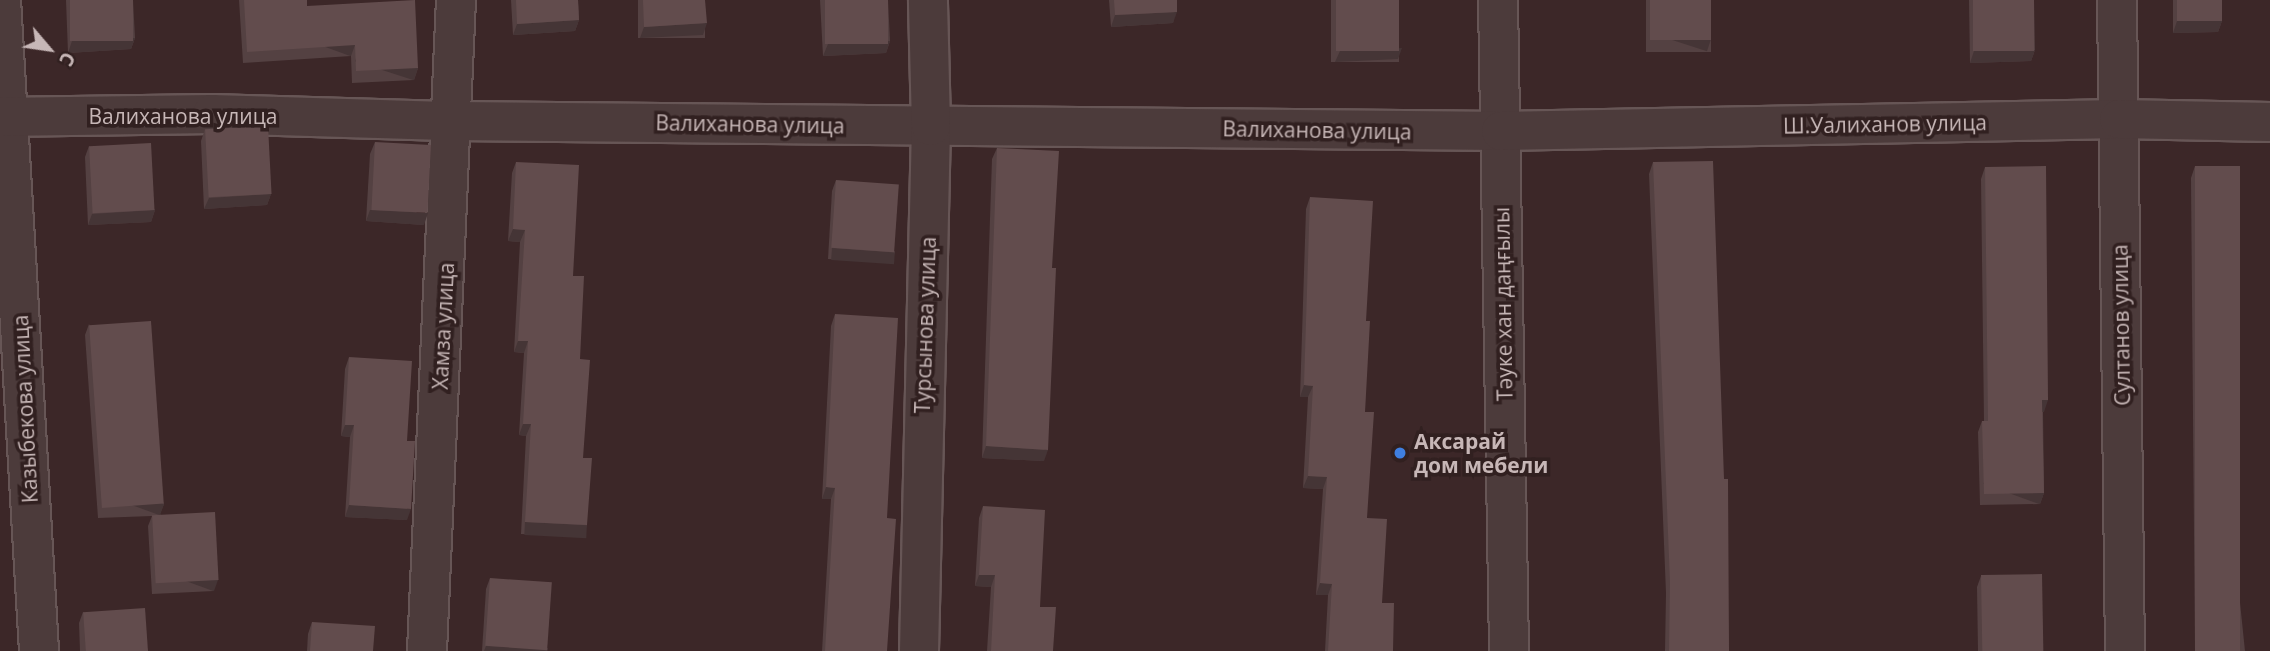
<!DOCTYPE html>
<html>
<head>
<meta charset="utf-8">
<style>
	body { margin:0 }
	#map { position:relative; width:2270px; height:651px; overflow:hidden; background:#3c2728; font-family:"Open Sans",sans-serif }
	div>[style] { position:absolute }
	.roads { filter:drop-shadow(2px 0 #675656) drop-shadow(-2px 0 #675656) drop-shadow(0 2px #675656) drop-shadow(0 -2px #675656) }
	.minor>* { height:38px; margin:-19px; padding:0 19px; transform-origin:19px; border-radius:19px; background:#4c3b3b }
	.wall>* { inset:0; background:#544142; transform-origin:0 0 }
	.shaded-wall>* { inset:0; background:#453536; transform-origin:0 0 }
	.building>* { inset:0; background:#624c4d; transform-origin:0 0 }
	.dots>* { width:19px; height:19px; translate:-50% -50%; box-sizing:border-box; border:4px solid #312020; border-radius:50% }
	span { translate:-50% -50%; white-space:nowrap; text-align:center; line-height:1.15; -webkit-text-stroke:7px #312020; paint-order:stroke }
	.street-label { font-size:21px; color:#c7b7b7 }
	.poi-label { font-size:21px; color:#c7b7b7; font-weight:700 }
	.left { translate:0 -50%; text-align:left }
	.north { position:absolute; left:14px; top:14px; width:70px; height:70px; -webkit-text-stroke:5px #312020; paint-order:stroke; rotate:119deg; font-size:19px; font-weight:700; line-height:28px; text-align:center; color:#c7b7b7 }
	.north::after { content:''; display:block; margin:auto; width:24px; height:32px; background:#c7b7b7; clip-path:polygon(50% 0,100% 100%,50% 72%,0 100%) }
</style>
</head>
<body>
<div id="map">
	<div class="roads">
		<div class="minor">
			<div style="left:1px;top:0;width:652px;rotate:86.66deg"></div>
			<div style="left:1498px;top:0;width:651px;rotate:89.03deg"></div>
			<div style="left:2117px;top:0;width:651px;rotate:89.3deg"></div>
			<div style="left:0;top:117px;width:212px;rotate:-0.8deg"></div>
			<div style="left:212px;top:114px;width:242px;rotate:1.7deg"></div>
			<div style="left:454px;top:121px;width:1047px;rotate:0.55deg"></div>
			<div style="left:1501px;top:131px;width:618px;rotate:-1.11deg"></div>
			<div style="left:2119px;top:119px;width:151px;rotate:1.1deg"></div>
			<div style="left:427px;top:651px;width:652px;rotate:-87.45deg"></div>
			<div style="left:919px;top:651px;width:525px;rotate:-88.69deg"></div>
			<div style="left:931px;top:126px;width:126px;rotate:-91.4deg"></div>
		</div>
	</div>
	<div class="wall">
		<div style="clip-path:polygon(66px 0,133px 0,135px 38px,131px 49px,68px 53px)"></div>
		<div style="clip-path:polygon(239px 0,307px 0,307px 6px,418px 68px,414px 80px,352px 83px,351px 56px,243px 63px)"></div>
		<div style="clip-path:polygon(511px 0,578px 0,579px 20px,575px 31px,513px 35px)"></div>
		<div style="left:638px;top:0;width:67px;height:38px"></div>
		<div style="clip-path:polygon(820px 0,888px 0,890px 41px,886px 53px,823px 56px)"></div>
		<div style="clip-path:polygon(1109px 0,1177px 0,1173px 23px,1111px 27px)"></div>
		<div style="left:1331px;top:0;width:68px;height:62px"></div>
		<div style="left:1646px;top:0;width:65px;height:52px"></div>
		<div style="clip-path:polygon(1969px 0,2034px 0,2035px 50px,2031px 61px,1970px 63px)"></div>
		<div style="clip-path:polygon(2173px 0,2222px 0,2222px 21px,2218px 32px,2173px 33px)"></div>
		<div style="clip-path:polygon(205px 129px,271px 194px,267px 205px,204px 209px,201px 141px)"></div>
		<div style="clip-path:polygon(375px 142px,424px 225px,366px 221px,370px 154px)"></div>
		<div style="clip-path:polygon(89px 146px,155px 210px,151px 222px,88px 225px,85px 157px)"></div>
		<div style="clip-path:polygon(997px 148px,1052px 268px,1044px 461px,982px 458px,992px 159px)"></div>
		<div style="clip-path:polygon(516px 162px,573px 276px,580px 359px,583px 458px,587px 525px,583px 537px,521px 534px,526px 436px,519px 435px,524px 353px,514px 352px,520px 242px,508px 241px,512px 173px)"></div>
		<div style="clip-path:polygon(1653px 162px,1724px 479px,1729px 651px,1665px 651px,1666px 593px,1649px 174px)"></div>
		<div style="clip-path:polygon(2195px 166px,2245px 651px,2195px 651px,2191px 178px)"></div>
		<div style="clip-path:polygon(1985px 167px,2044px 412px,2043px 412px,2044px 493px,2040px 504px,1980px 505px,1978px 432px,1982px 421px,1984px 421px,1981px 179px)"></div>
		<div style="clip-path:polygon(836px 180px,895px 252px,891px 263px,828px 259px,832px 191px)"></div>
		<div style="clip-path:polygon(1310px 197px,1366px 321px,1365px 412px,1367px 518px,1382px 603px,1393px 651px,1325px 651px,1328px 595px,1316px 595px,1323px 489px,1303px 488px,1308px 397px,1300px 397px,1306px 209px)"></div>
		<div style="clip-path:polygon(835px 314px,887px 518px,887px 651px,822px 651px,831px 499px,822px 499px,831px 326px)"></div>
		<div style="clip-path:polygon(89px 324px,164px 504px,160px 514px,214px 591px,152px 594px,148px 526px,152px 516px,98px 518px,85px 335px)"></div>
		<div style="clip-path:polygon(349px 357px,407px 441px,407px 520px,345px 517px,350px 437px,341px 436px,345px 369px)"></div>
		<div style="clip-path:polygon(983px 506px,1040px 607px,1053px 651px,987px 651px,991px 587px,975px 586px,979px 518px)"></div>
		<div style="clip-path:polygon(1981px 576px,2043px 651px,1978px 651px,1977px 587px)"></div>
		<div style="clip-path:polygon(490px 578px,548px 649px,547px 651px,482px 651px,486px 589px)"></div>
		<div style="clip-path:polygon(83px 612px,148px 651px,80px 651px,79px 623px)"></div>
		<div style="clip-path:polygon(312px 622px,373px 651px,307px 651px,308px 634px)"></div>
	</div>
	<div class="shaded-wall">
		<div style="clip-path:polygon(1177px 12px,1173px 23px,1111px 27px,1115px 15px)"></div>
		<div style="clip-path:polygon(579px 20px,575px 31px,513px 35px,517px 24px)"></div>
		<div style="clip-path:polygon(2177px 21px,2222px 21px,2218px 32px,2173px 33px)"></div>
		<div style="clip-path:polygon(707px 23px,703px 35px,640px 38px,644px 27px)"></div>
		<div style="clip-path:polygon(135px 38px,131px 49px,68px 53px,72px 41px)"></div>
		<div style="left:1711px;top:39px;width:13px;height:60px;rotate:108deg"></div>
		<div style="clip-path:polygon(890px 41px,886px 53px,823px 56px,828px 44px)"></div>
		<div style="left:355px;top:45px;width:12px;height:108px;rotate:110deg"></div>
		<div style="clip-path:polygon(1402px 48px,1398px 59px,1335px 62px,1340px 51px)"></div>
		<div style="clip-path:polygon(2035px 50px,2031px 61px,1970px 63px,1974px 51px)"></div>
		<div style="left:418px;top:68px;width:13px;height:62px;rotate:108deg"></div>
		<div style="clip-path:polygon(271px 194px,267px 205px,204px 209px,209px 198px)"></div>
		<div style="clip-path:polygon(155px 210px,151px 222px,88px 225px,92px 214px)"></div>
		<div style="clip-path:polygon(370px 210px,428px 213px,424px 225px,366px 221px)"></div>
		<div style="clip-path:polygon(513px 229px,525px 230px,520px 242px,508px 241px)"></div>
		<div style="left:832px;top:248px;width:63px;height:12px;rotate:4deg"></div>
		<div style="clip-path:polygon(518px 341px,528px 341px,524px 353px,514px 352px)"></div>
		<div style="clip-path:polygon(1304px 385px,1313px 386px,1308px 397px,1300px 397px)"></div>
		<div style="clip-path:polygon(2042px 400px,2048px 400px,2044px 412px,2038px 412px)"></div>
		<div style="clip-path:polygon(523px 424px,531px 424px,526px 436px,519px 435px)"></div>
		<div style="clip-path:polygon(345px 425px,354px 425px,350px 437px,341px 436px)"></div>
		<div style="clip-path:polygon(986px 446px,1048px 450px,1044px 461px,982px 458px)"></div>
		<div style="clip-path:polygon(1308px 476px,1327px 477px,1323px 489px,1303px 488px)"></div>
		<div style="clip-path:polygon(826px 487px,835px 488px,831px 499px,822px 499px)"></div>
		<div style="left:2044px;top:493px;width:12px;height:60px;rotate:110deg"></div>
		<div style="left:164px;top:504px;width:12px;height:62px;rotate:110deg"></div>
		<div style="clip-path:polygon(349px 505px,411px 509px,407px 520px,345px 517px)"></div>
		<div style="left:525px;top:522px;width:62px;height:13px;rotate:3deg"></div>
		<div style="clip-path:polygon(979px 575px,995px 575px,991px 587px,975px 586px)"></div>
		<div style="left:218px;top:580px;width:12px;height:62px;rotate:110deg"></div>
		<div style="clip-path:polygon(1320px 583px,1332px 584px,1328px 595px,1316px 595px)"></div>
		<div style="clip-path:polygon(486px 646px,548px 649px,547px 651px,484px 651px)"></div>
	</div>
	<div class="building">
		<div style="left:70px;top:0;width:63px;height:41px"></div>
		<div style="clip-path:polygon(244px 0,307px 0,307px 6px,415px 0,418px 68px,356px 71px,355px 45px,247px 52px)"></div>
		<div style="clip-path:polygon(516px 0,578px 0,579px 20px,517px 24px)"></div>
		<div style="clip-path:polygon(643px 0,705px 0,707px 23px,644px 27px)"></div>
		<div style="left:825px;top:0;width:63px;height:44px"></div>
		<div style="clip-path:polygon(1114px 0,1177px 0,1177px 12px,1115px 15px)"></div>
		<div style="left:1336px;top:0;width:63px;height:51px"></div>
		<div style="left:1650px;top:0;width:61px;height:40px"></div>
		<div style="left:1973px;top:0;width:61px;height:51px"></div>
		<div style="left:2177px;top:0;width:45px;height:21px"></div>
		<div style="left:268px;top:126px;width:68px;height:63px;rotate:87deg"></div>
		<div style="left:375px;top:142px;width:56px;height:68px;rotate:3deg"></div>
		<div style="left:151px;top:143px;width:67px;height:62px;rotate:87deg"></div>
		<div style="clip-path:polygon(997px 148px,1059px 151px,1052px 268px,1056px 268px,1048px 450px,986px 446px)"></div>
		<div style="clip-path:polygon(1713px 161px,1724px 479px,1728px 479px,1729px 651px,1669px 651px,1670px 582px,1653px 162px)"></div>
		<div style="clip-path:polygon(516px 162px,579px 165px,573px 276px,584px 276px,580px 359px,590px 360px,583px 458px,592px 458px,587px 525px,525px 522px,531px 424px,523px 424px,528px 341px,518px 341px,525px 230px,513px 229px)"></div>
		<div style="clip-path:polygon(2046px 166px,2048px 400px,2042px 400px,2044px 493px,1984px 494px,1982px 421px,1988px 421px,1985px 167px)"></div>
		<div style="left:2195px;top:166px;width:45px;height:485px"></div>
		<div style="left:836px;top:180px;width:63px;height:68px;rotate:4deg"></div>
		<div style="clip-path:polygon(1310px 197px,1373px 201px,1366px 321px,1370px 321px,1365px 412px,1374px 412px,1367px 518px,1387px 519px,1382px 603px,1394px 603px,1393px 651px,1328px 651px,1332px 584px,1320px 583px,1327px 477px,1308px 476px,1313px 386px,1304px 385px)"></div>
		<div style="clip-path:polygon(835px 314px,898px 318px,887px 518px,896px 519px,887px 651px,825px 651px,835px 488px,826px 487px)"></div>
		<div style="left:151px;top:321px;width:183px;height:62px;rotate:86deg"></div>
		<div style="clip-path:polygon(349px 357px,412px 361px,407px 441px,415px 441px,411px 509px,349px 505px,354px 425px,345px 425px)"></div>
		<div style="clip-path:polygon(983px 506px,1045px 510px,1040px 607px,1056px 607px,1053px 651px,991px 651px,995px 575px,979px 575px)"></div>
		<div style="left:215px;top:512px;width:68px;height:63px;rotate:87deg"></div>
		<div style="left:2042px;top:574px;width:77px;height:61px;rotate:89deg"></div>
		<div style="left:490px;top:578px;width:62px;height:68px;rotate:4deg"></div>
		<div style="left:145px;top:608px;width:43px;height:62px;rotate:86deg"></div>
		<div style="clip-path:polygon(312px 622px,375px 626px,373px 651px,310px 651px)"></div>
	</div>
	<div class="dots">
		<div style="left:1400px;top:453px;background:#3f7fe0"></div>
	</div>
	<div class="street-label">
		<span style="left:183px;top:116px">Валиханова улица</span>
		<span style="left:750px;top:124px;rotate:1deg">Валиханова улица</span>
		<span style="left:1885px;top:124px;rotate:-1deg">Ш.Уалиханов улица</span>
		<span style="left:1317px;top:130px;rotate:1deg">Валиханова улица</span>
		<span style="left:1503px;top:304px;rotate:-91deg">Тәуке хан даңғылы</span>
		<span style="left:925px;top:325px;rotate:-88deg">Турсынова улица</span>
		<span style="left:2121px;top:325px;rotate:-91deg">Султанов улица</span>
		<span style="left:443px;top:326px;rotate:-87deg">Хамза улица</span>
		<span style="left:25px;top:409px;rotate:-93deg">Казыбекова улица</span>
	</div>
	<div class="poi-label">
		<span class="left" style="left:1414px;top:453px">Аксарай<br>дом мебели</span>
	</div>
	<div class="north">С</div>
</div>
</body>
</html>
